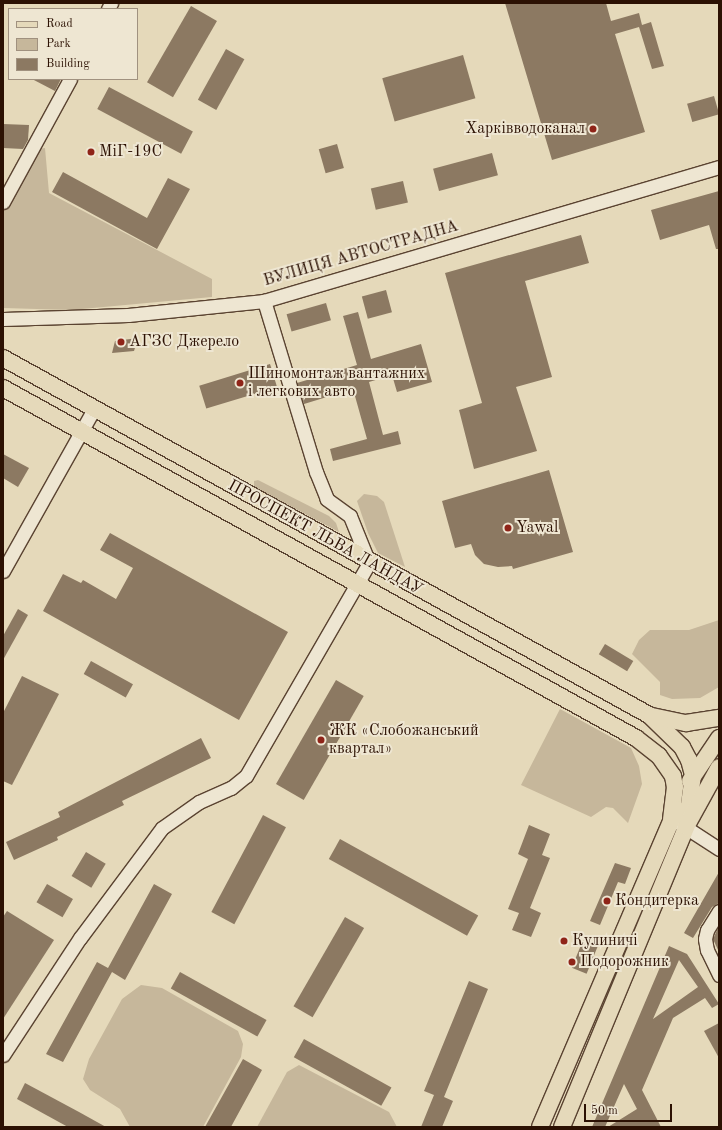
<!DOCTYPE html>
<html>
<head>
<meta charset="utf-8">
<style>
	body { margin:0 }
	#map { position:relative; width:722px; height:1130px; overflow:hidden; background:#e5d9ba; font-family:"Old Standard TT",serif }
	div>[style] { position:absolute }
	.green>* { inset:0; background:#c6b79b }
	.building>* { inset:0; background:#8c7962; transform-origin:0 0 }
	.roads { filter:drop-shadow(1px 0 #5a4331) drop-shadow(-1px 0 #5a4331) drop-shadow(0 1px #5a4331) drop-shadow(0 -1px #5a4331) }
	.minor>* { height:13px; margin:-6.5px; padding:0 6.5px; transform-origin:6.5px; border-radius:6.5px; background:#eee6d2 }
	.major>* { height:16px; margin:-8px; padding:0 8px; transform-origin:8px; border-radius:8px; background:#e5d9ba }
	.dots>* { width:11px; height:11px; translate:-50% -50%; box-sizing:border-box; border:2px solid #eee6d2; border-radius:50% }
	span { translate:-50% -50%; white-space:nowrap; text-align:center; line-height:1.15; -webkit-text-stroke:4px #eee6d2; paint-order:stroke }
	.poi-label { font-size:16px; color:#2c1103 }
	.right { translate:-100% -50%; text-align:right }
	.left { translate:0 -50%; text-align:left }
	.street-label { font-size:16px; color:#2c1103 }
	.frame { position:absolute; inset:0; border:4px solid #2c1103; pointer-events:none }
	.legend { position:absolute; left:8px; top:8px; width:130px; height:72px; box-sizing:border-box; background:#eee6d2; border:1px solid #a0917f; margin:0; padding:5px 7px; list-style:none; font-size:12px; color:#2c1103 }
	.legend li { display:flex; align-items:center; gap:8px; height:20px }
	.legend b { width:20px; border:1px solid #a0917f }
	.scale { position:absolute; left:584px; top:1104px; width:88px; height:18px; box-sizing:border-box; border:2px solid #2c1103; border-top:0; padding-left:5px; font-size:12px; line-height:14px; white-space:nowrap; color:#2c1103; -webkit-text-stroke:3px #eee6d2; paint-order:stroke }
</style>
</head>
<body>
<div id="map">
	<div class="green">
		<div style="clip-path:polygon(45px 148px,49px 193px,212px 279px,212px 297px,71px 310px,3px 308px,3px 212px,38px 149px)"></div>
		<div style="clip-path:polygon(258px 480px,329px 516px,336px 523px,339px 532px,254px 487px,254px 481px)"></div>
		<div style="clip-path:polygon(364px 494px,377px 496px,384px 502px,405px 567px,378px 553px,368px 533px,357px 501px)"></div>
		<div style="clip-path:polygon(719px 620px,719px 687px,700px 698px,672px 699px,660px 695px,660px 682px,632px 654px,639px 640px,650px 630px,689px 630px)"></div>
		<div style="clip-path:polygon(560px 709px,631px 748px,639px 766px,642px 784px,628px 823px,613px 808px,606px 807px,591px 817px,521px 785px)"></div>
		<div style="clip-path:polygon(141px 985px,162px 988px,238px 1031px,243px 1044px,241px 1057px,203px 1127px,130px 1127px,120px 1109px,90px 1090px,83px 1079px,89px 1059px,122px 999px)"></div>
		<div style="clip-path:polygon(299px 1065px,389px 1112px,397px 1127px,257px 1127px,287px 1072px)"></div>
	</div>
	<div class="building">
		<div style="clip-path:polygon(505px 3px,606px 3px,611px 21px,639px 13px,642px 25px,651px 22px,664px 66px,652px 69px,639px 27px,615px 34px,645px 132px,552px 160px)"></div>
		<div style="left:191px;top:6px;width:30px;height:88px;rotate:30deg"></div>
		<div style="left:226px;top:49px;width:21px;height:58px;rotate:29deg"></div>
		<div style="left:463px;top:55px;width:45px;height:84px;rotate:74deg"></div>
		<div style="clip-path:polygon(32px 79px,61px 79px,55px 91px)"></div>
		<div style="left:109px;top:87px;width:95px;height:25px;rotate:28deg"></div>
		<div style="left:714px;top:96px;width:19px;height:28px;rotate:74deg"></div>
		<div style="clip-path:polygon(3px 124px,29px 125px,28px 140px,23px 149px,3px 148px)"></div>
		<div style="left:337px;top:144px;width:25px;height:19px;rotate:74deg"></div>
		<div style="left:492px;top:153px;width:23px;height:61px;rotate:75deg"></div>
		<div style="clip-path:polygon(63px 172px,147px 218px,168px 178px,190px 189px,157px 249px,52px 192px)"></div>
		<div style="left:403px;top:181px;width:22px;height:33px;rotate:77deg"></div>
		<div style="clip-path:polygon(719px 191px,719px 249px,716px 249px,709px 225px,660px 240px,651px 210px)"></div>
		<div style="clip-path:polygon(581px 235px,589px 263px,525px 281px,552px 377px,516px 387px,537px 451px,474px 469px,459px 410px,482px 403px,445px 273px)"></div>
		<div style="left:386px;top:290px;width:23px;height:25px;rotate:75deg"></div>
		<div style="left:326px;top:303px;width:18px;height:41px;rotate:74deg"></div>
		<div style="clip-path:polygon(358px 312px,371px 359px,421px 344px,432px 382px,397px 392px,392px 375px,369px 382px,383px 435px,398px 431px,401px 444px,333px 461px,330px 449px,367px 439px,353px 389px,304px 404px,297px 383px,357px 365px,343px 316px)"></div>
		<div style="clip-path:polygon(138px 338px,134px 351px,112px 353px,115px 341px)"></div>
		<div style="left:270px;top:364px;width:24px;height:74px;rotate:73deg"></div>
		<div style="clip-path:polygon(3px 454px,29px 468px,18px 487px,3px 478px)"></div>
		<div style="clip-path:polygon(549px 470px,573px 552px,513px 569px,512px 566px,498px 567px,484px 564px,475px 555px,471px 544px,455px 548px,442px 501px)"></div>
		<div style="clip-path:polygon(110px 533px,288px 632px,239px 720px,43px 611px,63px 574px,81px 583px,83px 580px,116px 599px,133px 568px,100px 550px)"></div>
		<div style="clip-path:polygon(18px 609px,28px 615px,3px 660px,3px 636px)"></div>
		<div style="left:605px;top:644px;width:33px;height:12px;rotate:31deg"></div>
		<div style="left:91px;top:661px;width:48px;height:15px;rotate:29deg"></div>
		<div style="clip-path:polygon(22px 676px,59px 694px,12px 785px,3px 781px,3px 713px)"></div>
		<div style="left:336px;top:680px;width:32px;height:120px;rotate:30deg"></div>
		<div style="clip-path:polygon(201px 738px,211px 758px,122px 801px,124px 805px,57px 837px,58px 840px,14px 860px,6px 842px,60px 817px,58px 812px)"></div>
		<div style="left:263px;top:815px;width:26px;height:110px;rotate:28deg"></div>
		<div style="clip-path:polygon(529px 825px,550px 834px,542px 855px,550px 858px,530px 908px,541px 913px,531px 937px,512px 930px,519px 913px,508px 909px,528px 859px,518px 854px)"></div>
		<div style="left:340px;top:839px;width:158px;height:23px;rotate:29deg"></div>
		<div style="left:86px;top:852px;width:23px;height:28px;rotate:31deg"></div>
		<div style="clip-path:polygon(615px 863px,631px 868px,625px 884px,618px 882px,600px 925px,590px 921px)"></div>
		<div style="clip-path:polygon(719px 872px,719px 903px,712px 907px,693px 938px,684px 933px)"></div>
		<div style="left:47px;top:884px;width:30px;height:21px;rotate:30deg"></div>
		<div style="clip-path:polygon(154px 884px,172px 894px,125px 980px,112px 972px,63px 1062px,46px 1054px,97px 962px,108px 968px)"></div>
		<div style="clip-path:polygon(7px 911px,54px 940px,3px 1019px,3px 917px)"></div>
		<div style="left:345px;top:917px;width:22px;height:103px;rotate:30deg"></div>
		<div style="clip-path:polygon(719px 926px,719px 952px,713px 939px)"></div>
		<div style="left:583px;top:940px;width:16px;height:30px;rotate:22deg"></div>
		<div style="clip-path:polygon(evenodd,669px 946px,687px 954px,719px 1004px,712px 1008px,705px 998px,673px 1018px,642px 1090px,661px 1127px,608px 1127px,637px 1109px,624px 1084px,605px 1127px,592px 1127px,669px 946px,679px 960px,698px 987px,653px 1019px,679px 960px)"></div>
		<div style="left:180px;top:972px;width:99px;height:19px;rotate:29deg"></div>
		<div style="clip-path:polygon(469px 981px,488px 989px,444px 1097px,453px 1101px,442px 1127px,421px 1127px,434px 1095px,424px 1091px)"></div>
		<div style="clip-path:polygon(719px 1023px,719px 1058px,704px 1031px)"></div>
		<div style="left:304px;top:1039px;width:100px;height:21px;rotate:29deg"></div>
		<div style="clip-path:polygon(243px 1059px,262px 1070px,232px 1125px,231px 1127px,205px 1127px)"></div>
		<div style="clip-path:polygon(25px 1083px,79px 1112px,106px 1127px,68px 1127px,17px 1099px)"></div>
	</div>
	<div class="roads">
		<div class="minor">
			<div style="left:108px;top:9px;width:7px;rotate:-63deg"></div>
			<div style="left:3px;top:202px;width:140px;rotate:-61.4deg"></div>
			<div style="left:3px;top:319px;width:125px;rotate:-1.8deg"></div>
			<div style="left:128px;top:315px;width:137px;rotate:-5.9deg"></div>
			<div style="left:264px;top:301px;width:474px;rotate:-16.4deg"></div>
			<div style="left:3px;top:571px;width:186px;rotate:-60.7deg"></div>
			<div style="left:679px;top:823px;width:48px;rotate:33deg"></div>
			<div style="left:719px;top:911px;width:22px;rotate:122deg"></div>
			<div style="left:707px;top:930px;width:9px;rotate:103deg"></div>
			<div style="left:705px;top:939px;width:11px;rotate:80deg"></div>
			<div style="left:707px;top:950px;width:28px;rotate:64deg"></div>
			<div style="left:3px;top:1055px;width:140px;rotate:-56.7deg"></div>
			<div style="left:80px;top:938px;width:137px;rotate:-53.3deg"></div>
			<div style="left:162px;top:828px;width:45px;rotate:-35.1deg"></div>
			<div style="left:199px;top:802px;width:35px;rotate:-24deg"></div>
			<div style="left:231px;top:788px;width:19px;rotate:-39deg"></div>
			<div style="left:246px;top:776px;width:246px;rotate:-60deg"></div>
			<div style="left:369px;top:563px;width:51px;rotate:-112deg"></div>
			<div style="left:350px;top:516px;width:29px;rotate:-144deg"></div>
			<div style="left:327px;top:499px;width:29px;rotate:-112deg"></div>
			<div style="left:316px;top:472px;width:179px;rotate:-106.9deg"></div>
		</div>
		<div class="major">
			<div style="left:3px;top:358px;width:738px;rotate:28.93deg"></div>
			<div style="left:649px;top:715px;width:46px;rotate:44.1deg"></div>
			<div style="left:682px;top:747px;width:15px;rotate:62deg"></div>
			<div style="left:689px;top:760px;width:16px;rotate:75deg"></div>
			<div style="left:693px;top:775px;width:52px;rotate:97.7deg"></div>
			<div style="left:3px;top:388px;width:723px;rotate:28.94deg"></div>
			<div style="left:636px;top:738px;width:29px;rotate:38deg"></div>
			<div style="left:659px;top:756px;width:24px;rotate:55deg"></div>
			<div style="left:673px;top:776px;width:11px;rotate:80deg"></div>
			<div style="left:675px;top:787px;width:32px;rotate:97deg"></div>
			<div style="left:652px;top:716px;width:35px;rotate:12deg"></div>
			<div style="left:686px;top:723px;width:33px;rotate:-9deg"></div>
			<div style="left:690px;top:781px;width:52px;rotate:-56deg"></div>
			<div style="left:540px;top:1127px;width:346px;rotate:-66.8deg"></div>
			<div style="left:562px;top:1127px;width:325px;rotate:-67.5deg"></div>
			<div style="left:686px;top:827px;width:68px;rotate:-61.2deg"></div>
		</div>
	</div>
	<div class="dots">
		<div style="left:593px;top:129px;background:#8f2418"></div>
		<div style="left:91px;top:152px;background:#8f2418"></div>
		<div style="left:121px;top:342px;background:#8f2418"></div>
		<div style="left:240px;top:383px;background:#8f2418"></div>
		<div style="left:508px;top:528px;background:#8f2418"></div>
		<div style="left:321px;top:740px;background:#8f2418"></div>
		<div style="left:607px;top:901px;background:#8f2418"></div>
		<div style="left:564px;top:941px;background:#8f2418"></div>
		<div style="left:572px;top:962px;background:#8f2418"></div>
	</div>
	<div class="poi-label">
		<span class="right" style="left:585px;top:129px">Харківводоканал</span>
		<span class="left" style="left:99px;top:152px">МіГ-19С</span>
		<span class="left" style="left:129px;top:342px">АГЗС Джерело</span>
		<span class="left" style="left:248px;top:383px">Шиномонтаж вантажних<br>і легкових авто</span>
		<span class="left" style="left:516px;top:528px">Yawal</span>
		<span class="left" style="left:329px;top:740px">ЖК «Слобожанський<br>квартал»</span>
		<span class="left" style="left:615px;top:901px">Кондитерка</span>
		<span class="left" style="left:572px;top:941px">Кулиничі</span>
		<span class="left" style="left:580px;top:962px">Подорожник</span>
	</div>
	<div class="street-label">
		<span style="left:361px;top:254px;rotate:-16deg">ВУЛИЦЯ АВТОСТРАДНА</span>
		<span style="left:325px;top:538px;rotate:29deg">ПРОСПЕКТ ЛЬВА ЛАНДАУ</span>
	</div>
	<div class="frame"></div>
	<ul class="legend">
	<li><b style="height:5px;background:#e5d9ba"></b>Road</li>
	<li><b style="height:11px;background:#c6b79b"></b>Park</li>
	<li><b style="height:11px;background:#8c7962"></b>Building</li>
	</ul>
	<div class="scale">50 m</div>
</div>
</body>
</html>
